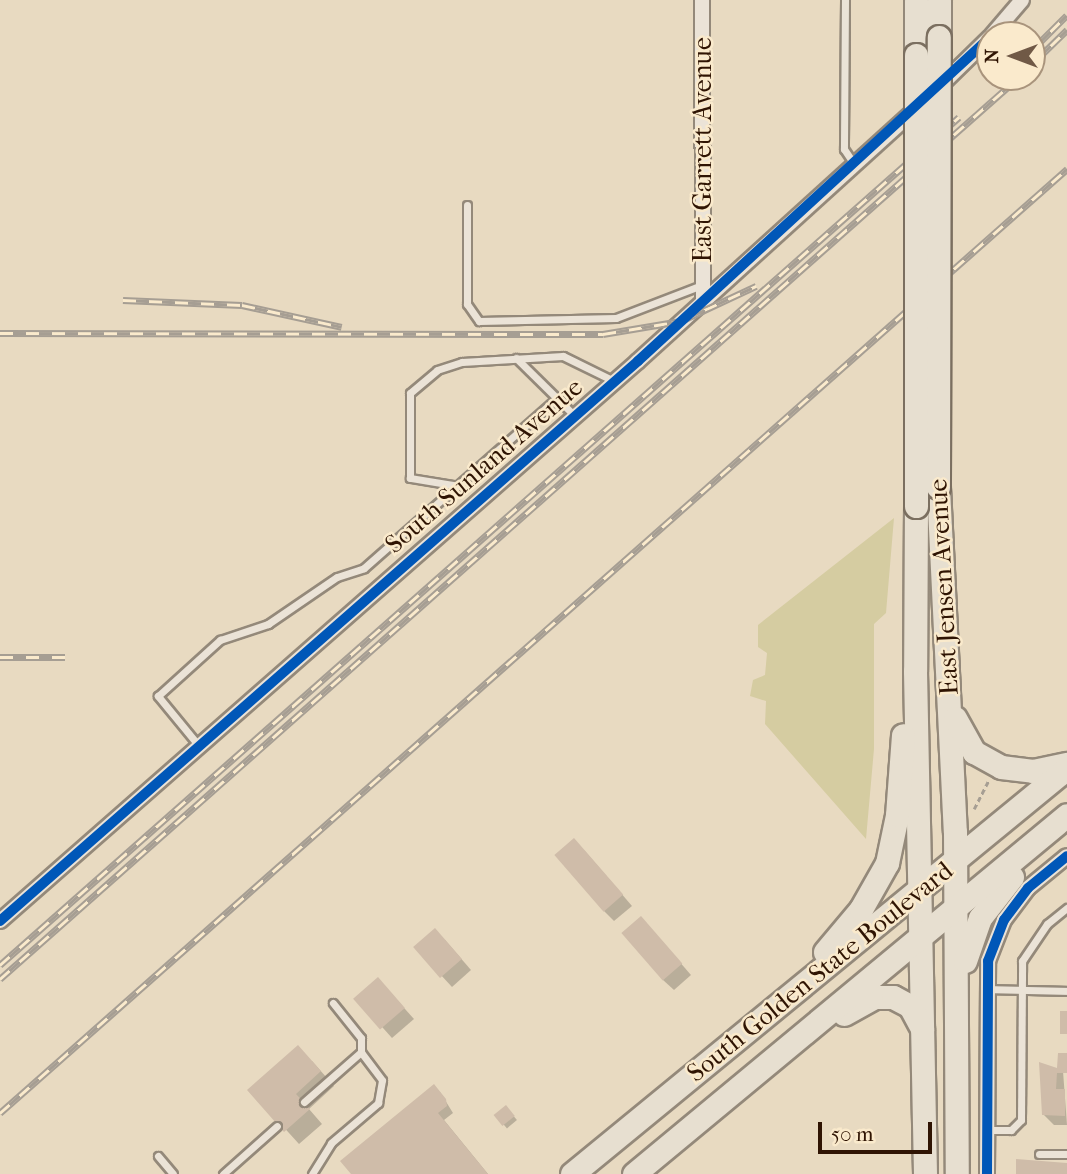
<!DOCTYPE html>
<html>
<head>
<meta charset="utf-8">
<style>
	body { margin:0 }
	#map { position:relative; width:1067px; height:1174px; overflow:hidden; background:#e8dac1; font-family:"IM FELL French Canon",serif }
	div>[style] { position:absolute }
	.green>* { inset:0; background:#d5cca1 }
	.shadow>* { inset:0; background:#0003; transform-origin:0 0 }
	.building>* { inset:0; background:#cfbca9; transform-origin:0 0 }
	.path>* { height:2.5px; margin-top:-1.25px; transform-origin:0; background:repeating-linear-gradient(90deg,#a69e93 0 5px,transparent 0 8.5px) }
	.roads { filter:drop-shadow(2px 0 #94897a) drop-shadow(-2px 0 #94897a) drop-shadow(0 2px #94897a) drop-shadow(0 -2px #94897a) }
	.lane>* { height:7px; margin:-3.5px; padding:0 3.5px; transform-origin:3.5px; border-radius:3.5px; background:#ebe3d7 }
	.street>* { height:14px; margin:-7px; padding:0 7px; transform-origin:7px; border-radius:7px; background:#ebe3d7 }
	.primary>* { height:23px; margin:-11.5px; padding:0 11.5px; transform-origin:11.5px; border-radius:11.5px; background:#e7dfd0 }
	.rail>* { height:7px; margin-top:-3.5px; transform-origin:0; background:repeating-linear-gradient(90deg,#faeacc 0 13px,#a69e93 0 26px); box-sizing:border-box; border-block:2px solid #a69e93 }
	.bridges { filter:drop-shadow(2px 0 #7b6f60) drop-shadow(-2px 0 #7b6f60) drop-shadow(0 2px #7b6f60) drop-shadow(0 -2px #7b6f60) }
	.primary-bridge>* { height:23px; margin:-11.5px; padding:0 11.5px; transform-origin:11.5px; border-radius:11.5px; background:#e7dfd0 }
	.cycleway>* { height:10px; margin:-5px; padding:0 5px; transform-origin:5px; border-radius:5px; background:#0057b8 }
	span { translate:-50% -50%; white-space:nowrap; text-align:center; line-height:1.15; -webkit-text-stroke:5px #faeacc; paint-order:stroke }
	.street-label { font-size:26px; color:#2f1403 }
	.north { position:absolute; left:976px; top:21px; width:70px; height:70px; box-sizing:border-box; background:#faeacc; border:2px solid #a9947c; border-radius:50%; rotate:270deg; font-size:19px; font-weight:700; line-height:28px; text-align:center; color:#2f1403 }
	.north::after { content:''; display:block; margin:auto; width:24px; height:32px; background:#705946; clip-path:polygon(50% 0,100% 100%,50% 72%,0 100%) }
	.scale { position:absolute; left:818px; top:1122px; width:114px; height:32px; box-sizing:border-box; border:4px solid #2f1403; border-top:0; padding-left:9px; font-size:21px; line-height:24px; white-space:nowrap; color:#2f1403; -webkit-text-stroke:5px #faeacc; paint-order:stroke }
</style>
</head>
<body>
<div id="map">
	<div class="green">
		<div style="clip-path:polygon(894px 518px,886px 613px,874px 624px,874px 749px,866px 839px,765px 724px,766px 701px,750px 696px,753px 680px,765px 675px,767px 653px,758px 647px,758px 625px)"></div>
	</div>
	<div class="shadow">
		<div style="clip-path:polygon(584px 850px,632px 906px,614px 921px,604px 911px)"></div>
		<div style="clip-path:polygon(651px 929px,691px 975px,674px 990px,663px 980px)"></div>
		<div style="clip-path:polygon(445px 940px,471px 970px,452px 987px,415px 947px)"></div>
		<div style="clip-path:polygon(388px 990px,414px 1019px,392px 1038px,357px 999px)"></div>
		<div style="clip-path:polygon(1067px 1055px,1067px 1071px,1063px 1071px,1067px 1125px,1054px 1125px,1044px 1115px,1056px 1070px)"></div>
		<div style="clip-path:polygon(312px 1061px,334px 1086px,309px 1109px,322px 1124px,299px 1144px,250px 1090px)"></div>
		<div style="clip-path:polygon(440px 1092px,453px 1113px,444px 1120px,488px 1174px,353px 1174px)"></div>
		<div style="left:506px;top:1107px;width:17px;height:13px;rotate:50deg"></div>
	</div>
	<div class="building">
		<div style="left:574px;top:838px;width:75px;height:26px;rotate:49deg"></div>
		<div style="left:641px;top:916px;width:63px;height:26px;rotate:49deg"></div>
		<div style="left:435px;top:928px;width:41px;height:29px;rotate:49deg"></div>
		<div style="left:378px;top:977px;width:41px;height:33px;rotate:49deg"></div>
		<div style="left:1060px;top:1011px;width:7px;height:23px"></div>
		<div style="clip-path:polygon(298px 1045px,321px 1071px,296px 1094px,310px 1109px,284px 1132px,247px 1090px)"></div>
		<div style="clip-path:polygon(1058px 1053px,1067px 1053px,1067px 1073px,1057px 1073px,1056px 1089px,1065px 1089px,1065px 1116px,1042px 1115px,1039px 1062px,1057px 1068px)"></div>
		<div style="clip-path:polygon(434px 1084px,446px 1099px,447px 1106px,438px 1113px,488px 1174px,351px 1174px,340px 1161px)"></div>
		<div style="left:506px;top:1105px;width:14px;height:16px;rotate:51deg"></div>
		<div style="clip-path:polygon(1016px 1159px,1067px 1163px,1067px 1174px,1016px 1174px)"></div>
	</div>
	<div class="path">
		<div style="left:974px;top:809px;width:31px;rotate:-63deg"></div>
	</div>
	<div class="roads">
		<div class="lane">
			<div style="left:845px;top:0;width:149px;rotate:90.4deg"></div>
			<div style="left:844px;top:149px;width:18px;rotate:56deg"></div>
			<div style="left:467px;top:205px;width:99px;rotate:90deg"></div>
			<div style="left:467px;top:304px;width:21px;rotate:55deg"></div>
			<div style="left:479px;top:321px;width:137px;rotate:-1.3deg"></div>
			<div style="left:616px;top:318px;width:92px;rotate:-21deg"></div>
			<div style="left:516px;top:358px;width:83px;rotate:44.5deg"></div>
			<div style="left:459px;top:486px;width:50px;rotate:-170.7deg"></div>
			<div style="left:410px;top:478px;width:85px;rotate:-90deg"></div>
			<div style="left:410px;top:393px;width:35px;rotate:-40deg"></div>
			<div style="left:437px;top:370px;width:26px;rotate:-18deg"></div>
			<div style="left:462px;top:362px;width:101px;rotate:-3.4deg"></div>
			<div style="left:563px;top:356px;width:57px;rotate:26.1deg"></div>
			<div style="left:199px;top:746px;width:65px;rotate:-129.4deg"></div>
			<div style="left:158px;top:696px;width:84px;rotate:-42.1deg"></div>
			<div style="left:220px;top:640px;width:51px;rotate:-18.4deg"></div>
			<div style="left:268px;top:624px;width:83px;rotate:-34.3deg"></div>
			<div style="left:337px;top:577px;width:28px;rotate:-18deg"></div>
			<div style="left:364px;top:568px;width:257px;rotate:-41.4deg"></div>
			<div style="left:987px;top:989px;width:80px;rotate:1.4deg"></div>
			<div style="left:304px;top:1102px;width:76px;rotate:-41.3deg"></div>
			<div style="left:361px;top:1052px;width:14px;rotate:-90deg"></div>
			<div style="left:361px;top:1038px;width:45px;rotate:-128.7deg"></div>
			<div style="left:988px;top:1130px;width:23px"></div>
			<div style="left:1011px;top:1130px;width:14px;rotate:-45deg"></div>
			<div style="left:1021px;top:1120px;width:159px;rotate:-89.6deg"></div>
			<div style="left:1022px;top:961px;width:45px;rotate:-56deg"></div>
			<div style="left:1047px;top:924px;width:26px;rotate:-39deg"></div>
			<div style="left:1039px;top:1154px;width:28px"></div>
			<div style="left:158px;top:1156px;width:23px;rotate:50deg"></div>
			<div style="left:223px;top:1174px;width:72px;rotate:-41.6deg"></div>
			<div style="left:312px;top:1174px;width:36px;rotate:-58deg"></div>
			<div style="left:331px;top:1143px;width:62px;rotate:-40.4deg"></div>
			<div style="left:378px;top:1103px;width:23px;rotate:-80deg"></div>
			<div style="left:382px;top:1080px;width:35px;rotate:-127deg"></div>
		</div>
		<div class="street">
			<div style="left:702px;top:0;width:300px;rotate:89.8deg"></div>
			<div style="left:992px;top:35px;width:46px;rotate:-49.4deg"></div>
			<div style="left:938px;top:88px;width:73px;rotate:-44.4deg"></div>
			<div style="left:0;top:921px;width:849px;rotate:-41.27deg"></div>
			<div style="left:638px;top:361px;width:378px;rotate:-42.2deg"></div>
			<div style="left:987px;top:1174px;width:213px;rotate:-89.7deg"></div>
			<div style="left:988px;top:961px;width:44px;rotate:-68.7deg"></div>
			<div style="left:1004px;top:920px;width:40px;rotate:-53deg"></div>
			<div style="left:1028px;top:888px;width:50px;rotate:-39.4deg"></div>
		</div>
		<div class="primary">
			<div style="left:916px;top:0;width:55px;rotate:90deg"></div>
			<div style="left:939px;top:37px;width:37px;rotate:-90deg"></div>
			<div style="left:938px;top:487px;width:345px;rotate:87.2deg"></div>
			<div style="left:955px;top:832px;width:342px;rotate:89.7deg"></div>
			<div style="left:916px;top:506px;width:165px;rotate:90.3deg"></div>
			<div style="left:915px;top:671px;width:503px;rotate:88.86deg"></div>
			<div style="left:955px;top:718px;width:39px;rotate:61deg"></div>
			<div style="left:974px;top:752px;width:31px;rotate:29deg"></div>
			<div style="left:1001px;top:767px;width:32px;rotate:7deg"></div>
			<div style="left:1033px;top:771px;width:35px;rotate:-12deg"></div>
			<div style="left:825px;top:952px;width:56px;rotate:-50.1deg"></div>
			<div style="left:861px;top:909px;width:53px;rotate:-60.5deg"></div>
			<div style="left:887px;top:863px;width:49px;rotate:-78.2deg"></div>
			<div style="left:897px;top:815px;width:80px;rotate:-85.7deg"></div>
			<div style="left:965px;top:961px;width:46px;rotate:-70.8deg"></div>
			<div style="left:980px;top:918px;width:52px;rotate:-52deg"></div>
			<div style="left:844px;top:1014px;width:35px;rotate:-29deg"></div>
			<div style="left:875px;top:997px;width:18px"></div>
			<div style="left:893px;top:997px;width:19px;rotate:28deg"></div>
			<div style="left:910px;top:1006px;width:26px;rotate:62deg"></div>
			<div style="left:572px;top:1174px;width:640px;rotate:-39.36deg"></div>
			<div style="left:634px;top:1174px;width:562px;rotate:-39.66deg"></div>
		</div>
	</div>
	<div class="rail">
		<div style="left:1032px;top:50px;width:49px;rotate:-45deg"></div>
		<div style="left:1032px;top:64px;width:49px;rotate:-44.2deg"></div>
		<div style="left:123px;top:300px;width:119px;rotate:2.4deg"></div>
		<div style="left:242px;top:305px;width:102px;rotate:12.4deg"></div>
		<div style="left:0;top:333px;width:603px;rotate:0.1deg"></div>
		<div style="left:603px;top:334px;width:79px;rotate:-9.5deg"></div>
		<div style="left:681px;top:321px;width:83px;rotate:-25deg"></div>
		<div style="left:0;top:657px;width:65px"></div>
		<div style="left:0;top:965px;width:1280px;rotate:-41.48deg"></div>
		<div style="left:0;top:979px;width:1361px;rotate:-41.51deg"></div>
		<div style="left:0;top:1113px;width:1425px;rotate:-41.5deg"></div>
	</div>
	<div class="bridges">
		<div class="primary-bridge">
			<div style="left:916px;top:55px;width:451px;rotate:90deg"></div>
			<div style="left:938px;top:487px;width:450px;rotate:-89.9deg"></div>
		</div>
	</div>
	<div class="cycleway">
		<div style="left:0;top:921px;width:849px;rotate:-41.27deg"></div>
		<div style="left:638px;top:361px;width:478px;rotate:-42.6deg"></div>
		<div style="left:987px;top:1174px;width:213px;rotate:-89.7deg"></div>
		<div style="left:988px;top:961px;width:44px;rotate:-68.7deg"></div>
		<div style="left:1004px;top:920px;width:40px;rotate:-53deg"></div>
		<div style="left:1028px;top:888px;width:50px;rotate:-39.4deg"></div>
	</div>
	<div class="street-label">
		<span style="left:703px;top:150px;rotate:-90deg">East Garrett Avenue</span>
		<span style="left:484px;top:466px;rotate:-41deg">South Sunland Avenue</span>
		<span style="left:944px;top:587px;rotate:-93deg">East Jensen Avenue</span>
		<span style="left:820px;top:972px;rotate:-39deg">South Golden State Boulevard</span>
	</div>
	<div class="north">N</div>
	<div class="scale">50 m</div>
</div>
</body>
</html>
